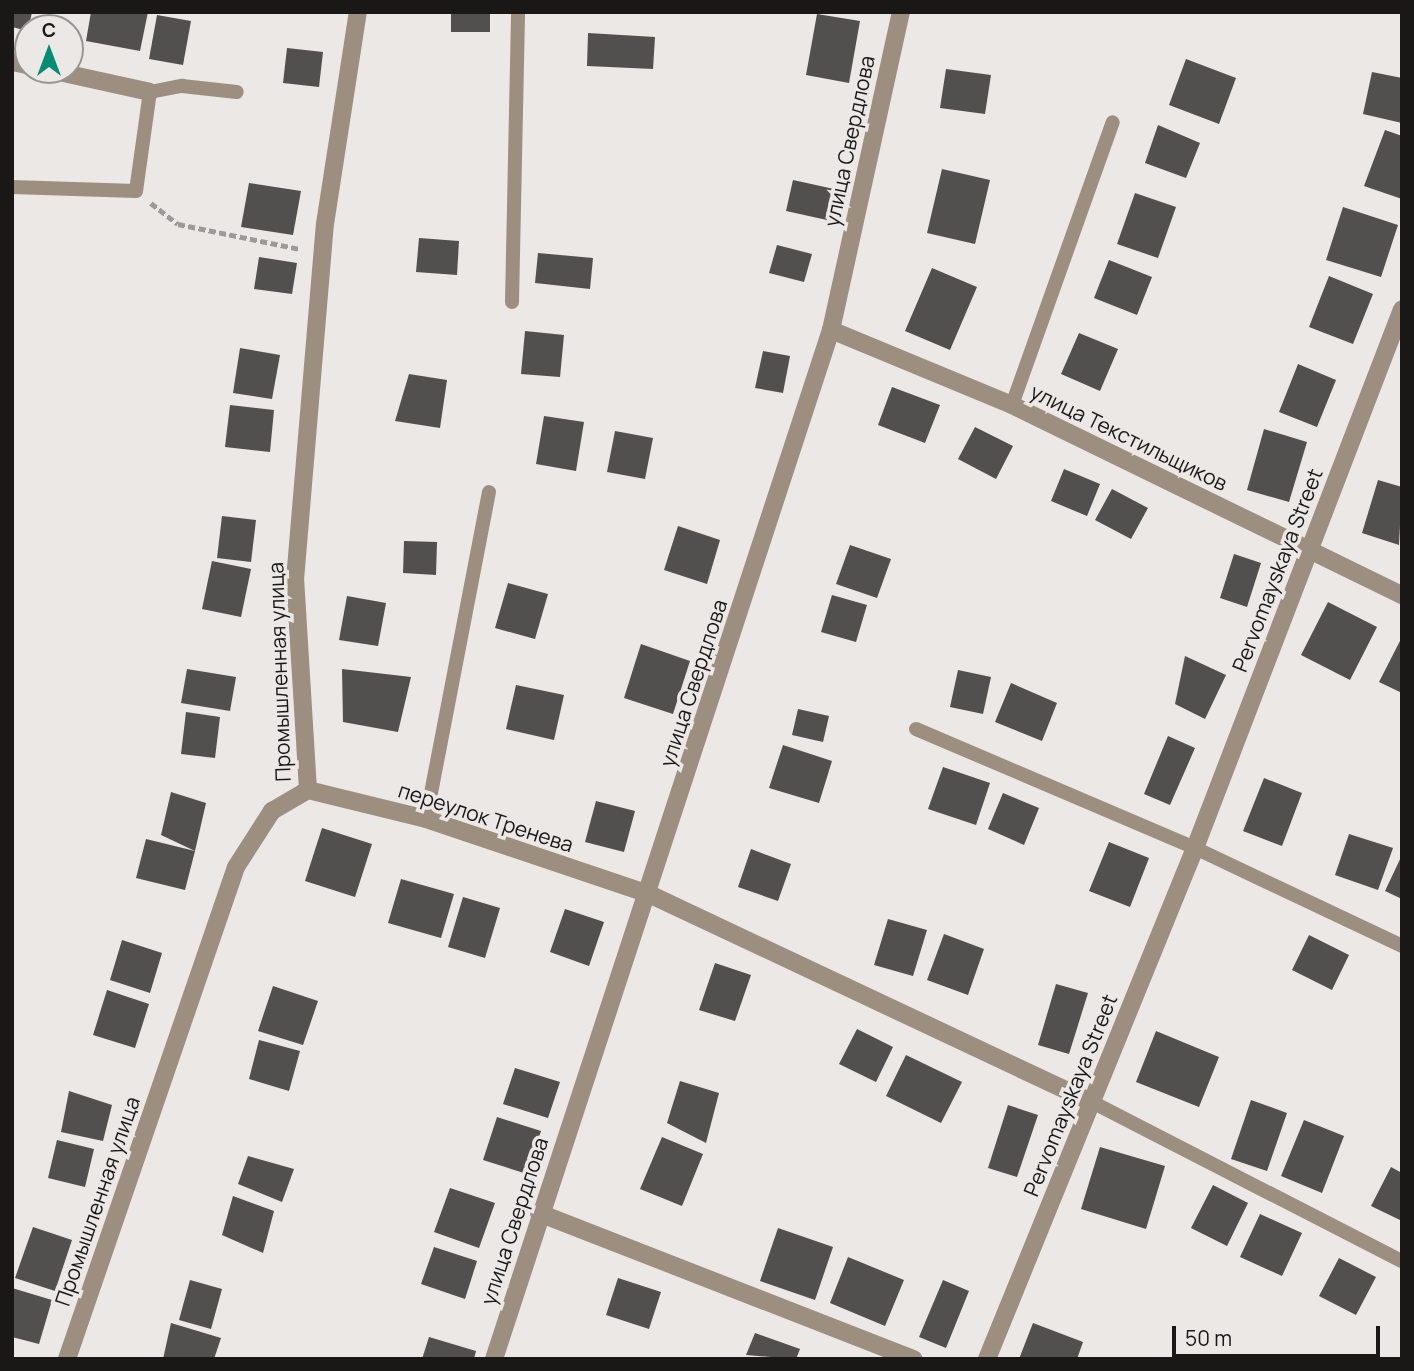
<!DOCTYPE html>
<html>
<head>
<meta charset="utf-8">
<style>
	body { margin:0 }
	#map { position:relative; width:1414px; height:1371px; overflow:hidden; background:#ebe8e6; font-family:Manrope,sans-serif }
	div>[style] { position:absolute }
	.building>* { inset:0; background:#524f4f }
	.path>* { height:4.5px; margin-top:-2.25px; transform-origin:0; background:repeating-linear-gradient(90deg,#9c9a98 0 7px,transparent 0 10.5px) }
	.service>* { height:14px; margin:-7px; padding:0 7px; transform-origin:7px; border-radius:7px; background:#9c8f80 }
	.minor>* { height:18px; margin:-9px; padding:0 9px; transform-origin:9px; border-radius:9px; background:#9c8f80 }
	span { translate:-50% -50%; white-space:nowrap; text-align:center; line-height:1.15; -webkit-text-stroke:7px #ebe8e6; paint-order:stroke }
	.street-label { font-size:21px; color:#191817 }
	.frame { position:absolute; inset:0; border:14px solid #191817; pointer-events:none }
	.north { position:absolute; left:14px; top:14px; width:70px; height:70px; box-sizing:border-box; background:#ebe8e6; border:2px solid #979593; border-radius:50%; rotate:0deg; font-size:19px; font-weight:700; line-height:28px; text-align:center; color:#191817 }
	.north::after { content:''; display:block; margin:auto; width:24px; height:32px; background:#028d74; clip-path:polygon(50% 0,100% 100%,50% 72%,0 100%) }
	.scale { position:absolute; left:1172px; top:1326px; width:208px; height:32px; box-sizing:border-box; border:4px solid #191817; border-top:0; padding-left:9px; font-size:21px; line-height:24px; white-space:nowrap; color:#191817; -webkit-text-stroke:5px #ebe8e6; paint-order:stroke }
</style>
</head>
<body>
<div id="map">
	<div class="building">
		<i style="clip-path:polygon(12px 12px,32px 12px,28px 31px,12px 27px)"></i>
		<i style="clip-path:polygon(91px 12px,148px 12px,140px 51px,86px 41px)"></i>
		<i style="clip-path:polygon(451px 12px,490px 12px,490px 32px,451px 32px)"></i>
		<i style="clip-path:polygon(817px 14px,860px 21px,849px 83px,806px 75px)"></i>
		<i style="clip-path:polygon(157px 15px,191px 21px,183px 65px,149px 59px)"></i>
		<i style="clip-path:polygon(588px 33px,655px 37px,653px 69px,587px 66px)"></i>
		<i style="clip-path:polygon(287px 48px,323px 52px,319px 87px,283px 83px)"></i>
		<i style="clip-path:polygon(1186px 59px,1236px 78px,1219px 124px,1169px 105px)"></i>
		<i style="clip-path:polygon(946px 69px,991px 75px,985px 114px,940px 108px)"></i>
		<i style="clip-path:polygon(1372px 72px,1402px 78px,1402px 123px,1363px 114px)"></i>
		<i style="clip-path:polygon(1158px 125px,1200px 143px,1186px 178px,1145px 163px)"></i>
		<i style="clip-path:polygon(1385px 130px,1402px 136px,1402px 199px,1364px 186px)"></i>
		<i style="clip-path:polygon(942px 169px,990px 180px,975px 244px,927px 233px)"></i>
		<i style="clip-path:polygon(793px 180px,834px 189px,827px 220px,786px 211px)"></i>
		<i style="clip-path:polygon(249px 183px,301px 191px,293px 235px,241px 227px)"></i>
		<i style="clip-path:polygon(1135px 193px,1176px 207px,1158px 258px,1117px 244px)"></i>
		<i style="clip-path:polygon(1343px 207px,1398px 225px,1381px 277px,1326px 260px)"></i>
		<i style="clip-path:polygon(419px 238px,459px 241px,457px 275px,416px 272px)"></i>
		<i style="clip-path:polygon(777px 245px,812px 254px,804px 282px,769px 273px)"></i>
		<i style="clip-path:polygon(538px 253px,593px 258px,590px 289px,535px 283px)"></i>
		<i style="clip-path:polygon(259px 257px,297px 263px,292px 294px,254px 289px)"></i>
		<i style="clip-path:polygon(1109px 260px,1152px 277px,1137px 315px,1094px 298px)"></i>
		<i style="clip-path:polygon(932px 268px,977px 287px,950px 350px,905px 331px)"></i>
		<i style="clip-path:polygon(1329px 276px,1373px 294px,1353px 344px,1309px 327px)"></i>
		<i style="clip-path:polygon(525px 331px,564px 335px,560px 377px,521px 374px)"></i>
		<i style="clip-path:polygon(1079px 333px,1118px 349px,1100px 391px,1061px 374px)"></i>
		<i style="clip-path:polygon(240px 348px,280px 355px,272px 399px,233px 393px)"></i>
		<i style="clip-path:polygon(763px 351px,790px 356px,783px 393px,755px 388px)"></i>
		<i style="clip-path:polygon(1298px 364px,1336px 380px,1317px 427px,1279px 412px)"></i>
		<i style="clip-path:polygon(409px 374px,447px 380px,440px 428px,395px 421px)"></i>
		<i style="clip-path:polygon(892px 387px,940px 405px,925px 443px,878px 425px)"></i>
		<i style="clip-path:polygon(230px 405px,274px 410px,270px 452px,225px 447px)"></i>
		<i style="clip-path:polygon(544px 416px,584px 422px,576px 471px,536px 464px)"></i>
		<i style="clip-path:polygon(975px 427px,1013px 446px,996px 479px,958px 459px)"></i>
		<i style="clip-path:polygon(1264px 429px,1307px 442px,1289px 502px,1247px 490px)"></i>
		<i style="clip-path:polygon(615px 431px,653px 438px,645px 479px,607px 472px)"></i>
		<i style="clip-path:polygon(1064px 469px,1100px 484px,1087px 516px,1051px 501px)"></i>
		<i style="clip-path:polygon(1378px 480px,1402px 487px,1399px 545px,1362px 533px)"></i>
		<i style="clip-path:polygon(1112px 489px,1148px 508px,1131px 539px,1095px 520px)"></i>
		<i style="clip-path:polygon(222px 516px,256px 520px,251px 562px,217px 558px)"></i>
		<i style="clip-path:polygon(678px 526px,720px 540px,707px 584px,664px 570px)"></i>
		<i style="clip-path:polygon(404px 541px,437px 542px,436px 575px,403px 573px)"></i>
		<i style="clip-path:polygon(850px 545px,891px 559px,877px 598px,836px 584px)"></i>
		<i style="clip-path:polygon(1234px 554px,1261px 563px,1247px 607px,1220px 598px)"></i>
		<i style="clip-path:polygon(212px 561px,251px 569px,241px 617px,202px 609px)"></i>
		<i style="clip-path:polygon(508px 583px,548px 594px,535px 639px,495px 628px)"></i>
		<i style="clip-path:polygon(832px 595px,867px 605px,856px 642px,821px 632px)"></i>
		<i style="clip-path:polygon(347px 596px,386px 603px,378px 646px,339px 640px)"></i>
		<i style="clip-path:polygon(1328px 602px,1377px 627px,1350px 680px,1301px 655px)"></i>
		<i style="clip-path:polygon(1402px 637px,1402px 693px,1379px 682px)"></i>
		<i style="clip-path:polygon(641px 644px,690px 661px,673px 714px,624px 698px)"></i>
		<i style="clip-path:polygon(1185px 656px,1226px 675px,1205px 719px,1175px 704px)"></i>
		<i style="clip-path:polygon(187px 669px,236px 677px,230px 711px,181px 703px)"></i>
		<i style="clip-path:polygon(342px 669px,411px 677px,398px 732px,343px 722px)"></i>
		<i style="clip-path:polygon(958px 670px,991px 677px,983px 714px,950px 707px)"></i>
		<i style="clip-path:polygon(1011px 683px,1057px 703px,1042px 741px,995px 722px)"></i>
		<i style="clip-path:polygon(516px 685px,564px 695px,554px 740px,506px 729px)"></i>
		<i style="clip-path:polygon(798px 709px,829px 716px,823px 742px,792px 735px)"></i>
		<i style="clip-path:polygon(186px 712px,220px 717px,215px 758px,181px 754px)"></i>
		<i style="clip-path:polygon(1168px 736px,1195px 748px,1170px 805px,1144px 794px)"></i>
		<i style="clip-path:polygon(783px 745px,832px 761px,819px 803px,769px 788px)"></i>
		<i style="clip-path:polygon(943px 767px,990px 783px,976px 825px,928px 809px)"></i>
		<i style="clip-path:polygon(1264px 778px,1302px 793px,1282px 846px,1243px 831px)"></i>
		<i style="clip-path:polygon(171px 792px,206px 803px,195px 851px,161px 835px)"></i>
		<i style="clip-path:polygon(1003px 793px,1039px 808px,1024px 845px,988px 829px)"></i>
		<i style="clip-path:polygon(596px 801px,635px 811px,624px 852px,585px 842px)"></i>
		<i style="clip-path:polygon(322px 828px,372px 844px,355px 897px,305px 881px)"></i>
		<i style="clip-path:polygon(1349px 834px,1393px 848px,1378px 890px,1335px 875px)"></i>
		<i style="clip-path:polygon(146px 839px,195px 851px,185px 890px,136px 878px)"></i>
		<i style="clip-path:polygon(1109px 842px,1149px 858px,1130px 907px,1089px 891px)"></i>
		<i style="clip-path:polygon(751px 849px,791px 864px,778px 901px,738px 887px)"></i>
		<i style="clip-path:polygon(1402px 855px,1402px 899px,1385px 891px)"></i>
		<i style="clip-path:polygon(401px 879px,454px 894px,441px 938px,388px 923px)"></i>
		<i style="clip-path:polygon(463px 897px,500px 908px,485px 958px,448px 947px)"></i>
		<i style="clip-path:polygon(565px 909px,604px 922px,589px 966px,550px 952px)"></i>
		<i style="clip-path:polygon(888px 919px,927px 930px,913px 976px,874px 965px)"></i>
		<i style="clip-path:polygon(944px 934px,984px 949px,968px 995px,927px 980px)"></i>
		<i style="clip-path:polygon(1309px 935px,1349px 955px,1332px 990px,1292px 970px)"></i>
		<i style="clip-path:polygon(122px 940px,162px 953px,150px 993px,110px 980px)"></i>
		<i style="clip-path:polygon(715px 963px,751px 975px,735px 1021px,699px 1010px)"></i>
		<i style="clip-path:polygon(1056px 984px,1088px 993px,1069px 1054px,1038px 1045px)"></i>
		<i style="clip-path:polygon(273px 986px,318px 1001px,303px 1045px,258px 1031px)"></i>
		<i style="clip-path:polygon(107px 990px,149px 1004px,135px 1048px,93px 1035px)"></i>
		<i style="clip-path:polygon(857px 1029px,893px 1047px,876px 1082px,839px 1064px)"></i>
		<i style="clip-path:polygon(1156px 1031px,1219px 1057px,1199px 1107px,1136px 1082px)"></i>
		<i style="clip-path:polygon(259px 1040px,300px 1051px,289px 1091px,249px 1079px)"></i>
		<i style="clip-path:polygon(906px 1055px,962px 1082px,941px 1123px,886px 1096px)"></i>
		<i style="clip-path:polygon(515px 1068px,560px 1082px,548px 1118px,503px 1104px)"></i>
		<i style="clip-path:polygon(680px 1081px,719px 1093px,706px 1143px,667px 1123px)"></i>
		<i style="clip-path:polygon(69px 1091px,112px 1105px,103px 1141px,61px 1132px)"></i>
		<i style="clip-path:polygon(1251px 1100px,1287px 1113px,1267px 1171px,1231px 1159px)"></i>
		<i style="clip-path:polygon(1008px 1105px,1038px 1115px,1017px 1177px,988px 1168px)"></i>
		<i style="clip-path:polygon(497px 1117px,541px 1131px,527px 1174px,483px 1160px)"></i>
		<i style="clip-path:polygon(1304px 1120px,1344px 1136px,1322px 1193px,1281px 1176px)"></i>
		<i style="clip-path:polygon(662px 1137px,703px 1154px,682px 1206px,640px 1189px)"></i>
		<i style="clip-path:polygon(57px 1140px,94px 1149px,85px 1187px,48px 1178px)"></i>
		<i style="clip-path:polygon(1100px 1147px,1165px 1166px,1146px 1229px,1081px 1209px)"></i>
		<i style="clip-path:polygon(248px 1156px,294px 1169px,282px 1202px,238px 1184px)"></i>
		<i style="clip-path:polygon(1391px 1167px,1402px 1173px,1402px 1221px,1371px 1206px)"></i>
		<i style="clip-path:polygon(1213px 1185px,1248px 1203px,1227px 1246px,1191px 1228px)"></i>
		<i style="clip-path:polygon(450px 1188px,495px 1203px,479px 1248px,434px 1232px)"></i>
		<i style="clip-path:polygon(233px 1196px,274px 1211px,263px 1253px,222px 1235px)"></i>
		<i style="clip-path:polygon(1260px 1214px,1302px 1233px,1282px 1276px,1240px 1257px)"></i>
		<i style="clip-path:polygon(33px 1227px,72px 1240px,55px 1291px,15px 1278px)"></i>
		<i style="clip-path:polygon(778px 1228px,833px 1247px,815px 1300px,760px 1281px)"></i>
		<i style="clip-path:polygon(434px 1247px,477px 1261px,465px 1299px,421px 1284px)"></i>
		<i style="clip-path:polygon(848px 1257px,904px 1280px,885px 1326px,830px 1303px)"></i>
		<i style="clip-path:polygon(1339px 1258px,1376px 1277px,1356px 1315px,1319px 1296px)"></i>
		<i style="clip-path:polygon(618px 1278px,661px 1292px,649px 1329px,606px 1315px)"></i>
		<i style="clip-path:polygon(190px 1280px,222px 1289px,211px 1329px,179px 1320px)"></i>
		<i style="clip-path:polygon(943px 1280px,969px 1291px,946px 1348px,919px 1337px)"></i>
		<i style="clip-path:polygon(12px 1288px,52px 1300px,39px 1344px,12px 1337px)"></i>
		<i style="clip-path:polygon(171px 1323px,221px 1338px,214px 1359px,163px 1359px)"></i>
		<i style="clip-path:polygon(1033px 1323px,1083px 1342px,1077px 1359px,1019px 1359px)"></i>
		<i style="clip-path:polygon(755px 1333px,800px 1349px,796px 1359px,746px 1355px)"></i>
		<i style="clip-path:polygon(429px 1337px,476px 1351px,474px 1359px,422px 1359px)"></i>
	</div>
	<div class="path">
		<i style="left:151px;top:203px;width:34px;rotate:38deg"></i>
		<i style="left:178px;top:224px;width:125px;rotate:11.6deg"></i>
	</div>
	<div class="service">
		<i style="left:12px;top:187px;width:124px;rotate:1.8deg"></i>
		<i style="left:136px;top:191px;width:100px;rotate:-82deg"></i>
		<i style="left:150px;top:92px;width:33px;rotate:-11deg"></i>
		<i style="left:182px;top:86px;width:55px;rotate:6.2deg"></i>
		<i style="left:512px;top:302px;width:290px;rotate:-88.8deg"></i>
		<i style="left:1012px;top:405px;width:300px;rotate:-70.4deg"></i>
		<i style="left:916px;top:729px;width:303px;rotate:23.1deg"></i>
		<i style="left:1195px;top:848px;width:229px;rotate:25.3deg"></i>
		<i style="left:426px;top:819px;width:333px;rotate:-79.1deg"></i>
		<i style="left:1092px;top:1102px;width:348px;rotate:27.2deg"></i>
	</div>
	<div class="minor">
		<i style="left:12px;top:62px;width:16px;rotate:11deg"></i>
		<i style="left:50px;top:70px;width:102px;rotate:12.4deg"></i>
		<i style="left:831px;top:330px;width:196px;rotate:22.5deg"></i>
		<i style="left:1012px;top:405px;width:434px;rotate:26deg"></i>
		<i style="left:308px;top:790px;width:122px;rotate:13.8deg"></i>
		<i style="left:426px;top:819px;width:235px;rotate:18.6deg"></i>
		<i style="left:649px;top:894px;width:489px;rotate:25.2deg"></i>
		<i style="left:539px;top:1213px;width:402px;rotate:21.3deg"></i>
		<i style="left:67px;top:1359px;width:520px;rotate:-71.04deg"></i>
		<i style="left:236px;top:867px;width:67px;rotate:-57.3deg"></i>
		<i style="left:272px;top:811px;width:42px;rotate:-30.3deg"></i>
		<i style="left:308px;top:790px;width:210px;rotate:-93.5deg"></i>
		<i style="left:295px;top:580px;width:357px;rotate:-85.2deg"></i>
		<i style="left:325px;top:224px;width:215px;rotate:-81.2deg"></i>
		<i style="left:494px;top:1359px;width:1083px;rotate:-71.87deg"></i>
		<i style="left:831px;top:330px;width:326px;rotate:-77.6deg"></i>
		<i style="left:987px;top:1359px;width:552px;rotate:-67.85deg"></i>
		<i style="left:1195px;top:848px;width:577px;rotate:-68.99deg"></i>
	</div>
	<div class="street-label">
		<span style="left:849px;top:141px;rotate:-78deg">улица Свердлова</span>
		<span style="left:1129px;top:437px;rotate:26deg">улица Текстильщиков</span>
		<span style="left:1277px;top:570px;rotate:-69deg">Pervomayskaya Street</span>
		<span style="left:279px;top:672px;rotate:-92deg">Промышленная улица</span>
		<span style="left:693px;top:683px;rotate:-72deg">улица Свердлова</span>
		<span style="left:486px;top:817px;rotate:18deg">переулок Тренева</span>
		<span style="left:1070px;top:1095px;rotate:-68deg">Pervomayskaya Street</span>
		<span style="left:97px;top:1201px;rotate:-71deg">Промышленная улица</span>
		<span style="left:514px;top:1221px;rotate:-72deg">улица Свердлова</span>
	</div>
	<div class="frame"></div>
	<div class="north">С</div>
	<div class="scale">50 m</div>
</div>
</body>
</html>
